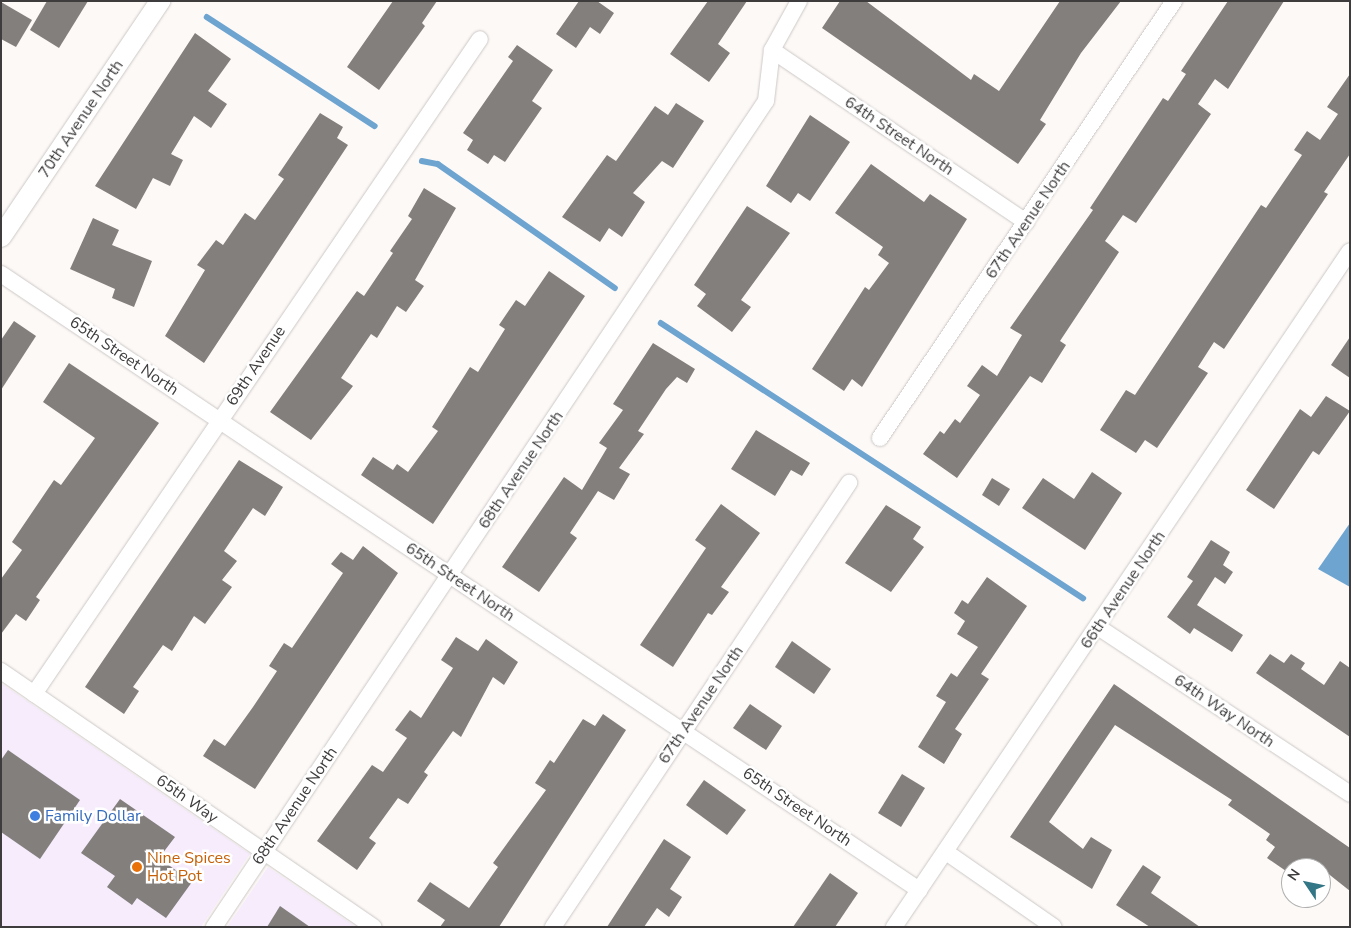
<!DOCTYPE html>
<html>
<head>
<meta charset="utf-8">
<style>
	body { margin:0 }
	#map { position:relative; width:1351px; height:928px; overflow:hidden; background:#fdf9f7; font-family:"Nunito Sans",sans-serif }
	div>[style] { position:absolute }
	.commercial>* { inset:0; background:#f6ecfc }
	.water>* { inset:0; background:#6da4d0 }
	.stream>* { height:5.5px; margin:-2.75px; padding:0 2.75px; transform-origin:2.75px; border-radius:2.75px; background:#6da4d0 }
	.building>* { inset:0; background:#837f7d }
	.roads { filter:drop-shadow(0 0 1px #ccc8c6) drop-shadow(0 0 1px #ccc8c6) }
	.minor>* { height:16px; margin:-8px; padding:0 8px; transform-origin:8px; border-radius:8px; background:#fff }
	.tertiary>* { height:20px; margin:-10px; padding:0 10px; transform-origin:10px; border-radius:10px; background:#fff }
	.dots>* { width:14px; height:14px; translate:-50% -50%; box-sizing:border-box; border:2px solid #fff; border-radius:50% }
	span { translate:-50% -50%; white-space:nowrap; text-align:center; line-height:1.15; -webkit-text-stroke:5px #fff; paint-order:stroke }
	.street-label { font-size:16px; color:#3e3c3c }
	.shop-label { font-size:16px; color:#366cbe }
	.left { translate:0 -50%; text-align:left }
	.food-label { font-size:16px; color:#c56008 }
	.frame { position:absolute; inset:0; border:2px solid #3e3c3c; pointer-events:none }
	.north { position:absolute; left:1281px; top:858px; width:50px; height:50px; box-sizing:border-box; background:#fff; border:1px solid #b2b1b1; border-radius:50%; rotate:304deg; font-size:14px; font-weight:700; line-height:20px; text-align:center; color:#3e3c3c }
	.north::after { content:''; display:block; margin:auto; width:18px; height:22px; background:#337786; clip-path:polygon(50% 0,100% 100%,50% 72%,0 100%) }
</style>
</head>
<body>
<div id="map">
	<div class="commercial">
		<i style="clip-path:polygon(1px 683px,250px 854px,201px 927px,1px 927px)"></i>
		<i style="clip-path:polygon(268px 867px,356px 927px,227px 927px)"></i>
	</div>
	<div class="water">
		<i style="clip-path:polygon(1350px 523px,1350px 587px,1318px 569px)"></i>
	</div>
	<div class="stream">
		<i style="left:207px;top:17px;width:200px;rotate:33deg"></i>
		<i style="left:422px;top:161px;width:16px;rotate:11deg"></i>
		<i style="left:438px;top:164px;width:216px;rotate:35deg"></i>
		<i style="left:661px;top:323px;width:504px;rotate:33.09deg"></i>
	</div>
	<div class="building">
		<i style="clip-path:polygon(47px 1px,88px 1px,59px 48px,30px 30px)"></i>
		<i style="clip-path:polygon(393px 1px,437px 1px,422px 23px,425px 26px,379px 90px,347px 67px)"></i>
		<i style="clip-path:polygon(579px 1px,597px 1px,614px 13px,600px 34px,590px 27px,576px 48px,556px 34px)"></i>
		<i style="clip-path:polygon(708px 1px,747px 1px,718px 44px,730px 53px,709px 82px,670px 54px)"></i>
		<i style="clip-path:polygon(840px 1px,866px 1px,971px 80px,974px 74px,999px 91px,1060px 1px,1121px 1px,1081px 53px,1040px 120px,1046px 124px,1018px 164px,822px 28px)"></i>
		<i style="clip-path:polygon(1228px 1px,1284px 1px,1228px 89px,1215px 79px,1198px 104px,1211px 114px,1136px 223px,1123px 215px,1105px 241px,1119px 252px,1060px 341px,1066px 345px,1042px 383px,1030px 376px,957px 478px,923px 454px,940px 431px,944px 434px,955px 419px,960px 423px,980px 395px,967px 386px,982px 365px,997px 376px,1022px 335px,1010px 328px,1093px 210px,1090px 208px,1163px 98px,1168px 101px,1186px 74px,1181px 71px)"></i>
		<i style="clip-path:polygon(1px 2px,32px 20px,16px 47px,1px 39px)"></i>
		<i style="clip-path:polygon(195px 33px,231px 59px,208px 91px,227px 104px,211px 128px,194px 116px,171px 154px,183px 160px,170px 186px,153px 178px,136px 209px,95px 186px)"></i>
		<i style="clip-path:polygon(517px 45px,553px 70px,532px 101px,542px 108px,505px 162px,494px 155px,488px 164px,467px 150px,473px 140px,463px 133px,513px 61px,508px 57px)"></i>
		<i style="clip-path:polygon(1350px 74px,1350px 154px,1324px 192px,1328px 194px,1224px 349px,1214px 342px,1198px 367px,1208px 373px,1157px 448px,1145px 440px,1136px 453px,1100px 430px,1126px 390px,1135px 395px,1261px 205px,1266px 208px,1302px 155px,1294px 150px,1307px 131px,1320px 140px,1338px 114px,1327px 107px)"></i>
		<i style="clip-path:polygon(676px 103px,704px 121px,673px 168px,662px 161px,633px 193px,645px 202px,622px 237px,609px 228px,600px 242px,562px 217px,607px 155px,616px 161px,655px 106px,668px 115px)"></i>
		<i style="clip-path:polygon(320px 113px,343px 127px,337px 138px,348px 145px,204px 363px,165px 336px,205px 270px,197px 265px,216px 240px,223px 245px,245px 213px,255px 220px,284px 179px,278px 175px)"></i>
		<i style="clip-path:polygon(810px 115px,850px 142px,810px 201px,798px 193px,791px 203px,766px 186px)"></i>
		<i style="clip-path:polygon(871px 164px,924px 202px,930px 194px,967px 219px,862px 387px,852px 379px,844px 391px,812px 369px,865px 287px,869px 290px,889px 263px,878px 255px,883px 247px,835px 213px)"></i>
		<i style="clip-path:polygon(424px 188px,456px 208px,415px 280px,424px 286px,406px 312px,397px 306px,377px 338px,371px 334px,341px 378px,353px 386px,311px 440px,270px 412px,357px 291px,364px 296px,393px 253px,390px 251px,412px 219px,408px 216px)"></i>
		<i style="clip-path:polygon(747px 206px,790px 233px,741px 300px,751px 307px,732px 332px,697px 306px,706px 294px,694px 285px)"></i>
		<i style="clip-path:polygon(93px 218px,119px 230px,112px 245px,152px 261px,134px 307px,112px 298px,115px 289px,70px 269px)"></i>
		<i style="clip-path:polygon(549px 271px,585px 296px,433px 524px,361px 475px,373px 457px,393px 470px,397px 464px,408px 472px,438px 431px,432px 427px,470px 367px,478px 372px,505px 329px,499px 325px,516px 300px,525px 306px)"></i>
		<i style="clip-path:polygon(14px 321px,36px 336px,1px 390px,1px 340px)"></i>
		<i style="clip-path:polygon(1350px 337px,1350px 378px,1331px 365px)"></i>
		<i style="clip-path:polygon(653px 343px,695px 369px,687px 383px,677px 377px,666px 389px,638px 431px,644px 434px,619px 468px,630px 474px,614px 500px,598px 491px,570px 533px,577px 538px,539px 592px,502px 567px,564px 477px,582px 490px,607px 448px,599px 443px,623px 410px,613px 404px)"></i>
		<i style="clip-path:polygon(69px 363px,159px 423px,36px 597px,40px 600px,26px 621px,16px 614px,1px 634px,1px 579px,22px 550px,12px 542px,54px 480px,61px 485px,95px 438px,43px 402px)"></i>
		<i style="clip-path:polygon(1326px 396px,1350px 411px,1319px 455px,1313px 451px,1274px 509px,1246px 490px,1300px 409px,1311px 417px)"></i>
		<i style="clip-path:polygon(756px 430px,810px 463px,802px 476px,791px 470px,775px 496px,731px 469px)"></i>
		<i style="clip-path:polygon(239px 460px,283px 487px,265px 516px,253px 508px,224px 551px,237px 561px,222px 580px,232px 587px,205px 624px,194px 616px,172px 651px,163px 645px,133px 687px,139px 691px,124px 714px,85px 687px)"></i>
		<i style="clip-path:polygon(1092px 472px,1122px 493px,1085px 550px,1022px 508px,1043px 478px,1074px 499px)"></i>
		<i style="clip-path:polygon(992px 478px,1010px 489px,999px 506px,982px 495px)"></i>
		<i style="clip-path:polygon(721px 504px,760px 533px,721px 587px,729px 592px,712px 615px,708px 613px,673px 667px,640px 645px,706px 548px,695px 540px)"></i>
		<i style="clip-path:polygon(886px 505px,921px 527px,913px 539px,924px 547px,891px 592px,845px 563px)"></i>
		<i style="clip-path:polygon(1211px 540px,1230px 552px,1223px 565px,1233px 572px,1225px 584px,1215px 577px,1197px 605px,1243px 635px,1232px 652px,1194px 628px,1190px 634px,1167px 617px,1193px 581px,1187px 577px)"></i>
		<i style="clip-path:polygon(363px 546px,398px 573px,255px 789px,203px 756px,214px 739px,225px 746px,253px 707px,277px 671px,269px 666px,284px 643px,292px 648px,343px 573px,331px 564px,341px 552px,353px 560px)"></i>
		<i style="clip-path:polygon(987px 577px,1027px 606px,981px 674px,989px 679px,955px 729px,962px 734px,944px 764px,918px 747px,946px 702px,936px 696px,951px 673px,957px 677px,978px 647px,957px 634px,965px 621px,954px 613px,962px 600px,968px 604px)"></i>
		<i style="clip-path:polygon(456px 637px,478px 651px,486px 639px,518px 662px,504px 685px,493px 677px,461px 737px,453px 731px,424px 772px,428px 775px,408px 804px,398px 798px,369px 838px,376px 843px,357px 870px,317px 841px,372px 765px,383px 772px,407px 738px,395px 730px,410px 710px,421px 718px,453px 668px,441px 660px)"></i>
		<i style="clip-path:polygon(792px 641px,831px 669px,814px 694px,775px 667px)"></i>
		<i style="clip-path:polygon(1270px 654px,1284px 663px,1291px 654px,1305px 663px,1301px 669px,1324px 685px,1340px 661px,1350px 668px,1350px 737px,1256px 673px)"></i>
		<i style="clip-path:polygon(1114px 684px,1350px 848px,1350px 891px,1321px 868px,1286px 871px,1267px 858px,1275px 847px,1266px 840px,1270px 834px,1228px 805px,1232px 800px,1115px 725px,1049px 822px,1083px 849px,1091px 837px,1112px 850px,1092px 889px,1010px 837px)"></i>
		<i style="clip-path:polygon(750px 704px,782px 726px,766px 750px,733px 728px)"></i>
		<i style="clip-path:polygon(603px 714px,626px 730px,499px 927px,440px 927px,445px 920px,417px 901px,430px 882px,469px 908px,498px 867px,493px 863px,546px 790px,535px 783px,550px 760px,554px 763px,583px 719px,595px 726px)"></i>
		<i style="clip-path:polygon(8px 750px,80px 800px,40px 859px,1px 832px,1px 760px)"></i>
		<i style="clip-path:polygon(902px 774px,925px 788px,901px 827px,878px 813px)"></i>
		<i style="clip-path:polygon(704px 780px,746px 810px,727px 835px,686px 805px)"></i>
		<i style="clip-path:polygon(120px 799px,175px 837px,159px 858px,192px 882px,166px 918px,137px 898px,132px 905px,107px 887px,115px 876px,81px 853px)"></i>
		<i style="clip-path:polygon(664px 839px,691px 857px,670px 889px,682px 897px,669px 917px,657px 908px,644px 927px,607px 927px)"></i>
		<i style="clip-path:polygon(1143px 865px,1161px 877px,1151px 893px,1200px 927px,1150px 927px,1116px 905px)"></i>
		<i style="clip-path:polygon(830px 873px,858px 893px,835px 927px,793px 927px)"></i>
		<i style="clip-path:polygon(280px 906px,310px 927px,267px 927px)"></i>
	</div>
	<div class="roads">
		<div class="minor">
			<i style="left:772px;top:50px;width:307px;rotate:34.1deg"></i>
			<i style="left:1px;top:274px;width:1106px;rotate:33.86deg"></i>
			<i style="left:880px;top:438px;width:527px;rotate:-56.07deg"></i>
			<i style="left:1098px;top:627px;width:302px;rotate:33.5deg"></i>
			<i style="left:1px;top:671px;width:452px;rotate:34.5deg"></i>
			<i style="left:34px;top:694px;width:792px;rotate:-55.75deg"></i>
			<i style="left:946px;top:852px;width:131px;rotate:34.8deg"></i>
			<i style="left:214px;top:927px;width:993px;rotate:-56.25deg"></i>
			<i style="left:766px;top:101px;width:51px;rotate:-83.3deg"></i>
			<i style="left:772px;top:50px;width:56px;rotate:-61.1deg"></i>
			<i style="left:553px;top:927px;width:534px;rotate:-56.31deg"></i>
			<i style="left:894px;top:927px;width:815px;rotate:-56deg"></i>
		</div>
		<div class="tertiary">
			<i style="left:1px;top:237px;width:285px;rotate:-56deg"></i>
		</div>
	</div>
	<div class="dots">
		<i style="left:35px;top:816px;background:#3f7fe0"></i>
		<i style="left:137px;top:867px;background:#e8710a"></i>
	</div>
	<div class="street-label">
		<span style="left:81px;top:119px;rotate:-56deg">70th Avenue North</span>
		<span style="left:899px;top:136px;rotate:34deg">64th Street North</span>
		<span style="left:1028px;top:220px;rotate:-56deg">67th Avenue North</span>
		<span style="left:124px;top:356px;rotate:34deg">65th Street North</span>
		<span style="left:256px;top:366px;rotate:-56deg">69th Avenue</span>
		<span style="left:521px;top:470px;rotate:-56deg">68th Avenue North</span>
		<span style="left:460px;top:582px;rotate:34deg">65th Street North</span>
		<span style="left:1123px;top:590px;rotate:-56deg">66th Avenue North</span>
		<span style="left:701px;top:705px;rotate:-56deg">67th Avenue North</span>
		<span style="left:1224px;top:711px;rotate:34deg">64th Way North</span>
		<span style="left:187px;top:799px;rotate:35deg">65th Way</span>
		<span style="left:295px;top:806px;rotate:-56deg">68th Avenue North</span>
		<span style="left:797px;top:807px;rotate:34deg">65th Street North</span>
	</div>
	<div class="shop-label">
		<span class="left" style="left:45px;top:816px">Family Dollar</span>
	</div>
	<div class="food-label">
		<span class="left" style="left:147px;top:867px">Nine Spices<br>Hot Pot</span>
	</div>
	<div class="frame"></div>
	<div class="north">N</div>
</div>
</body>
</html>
